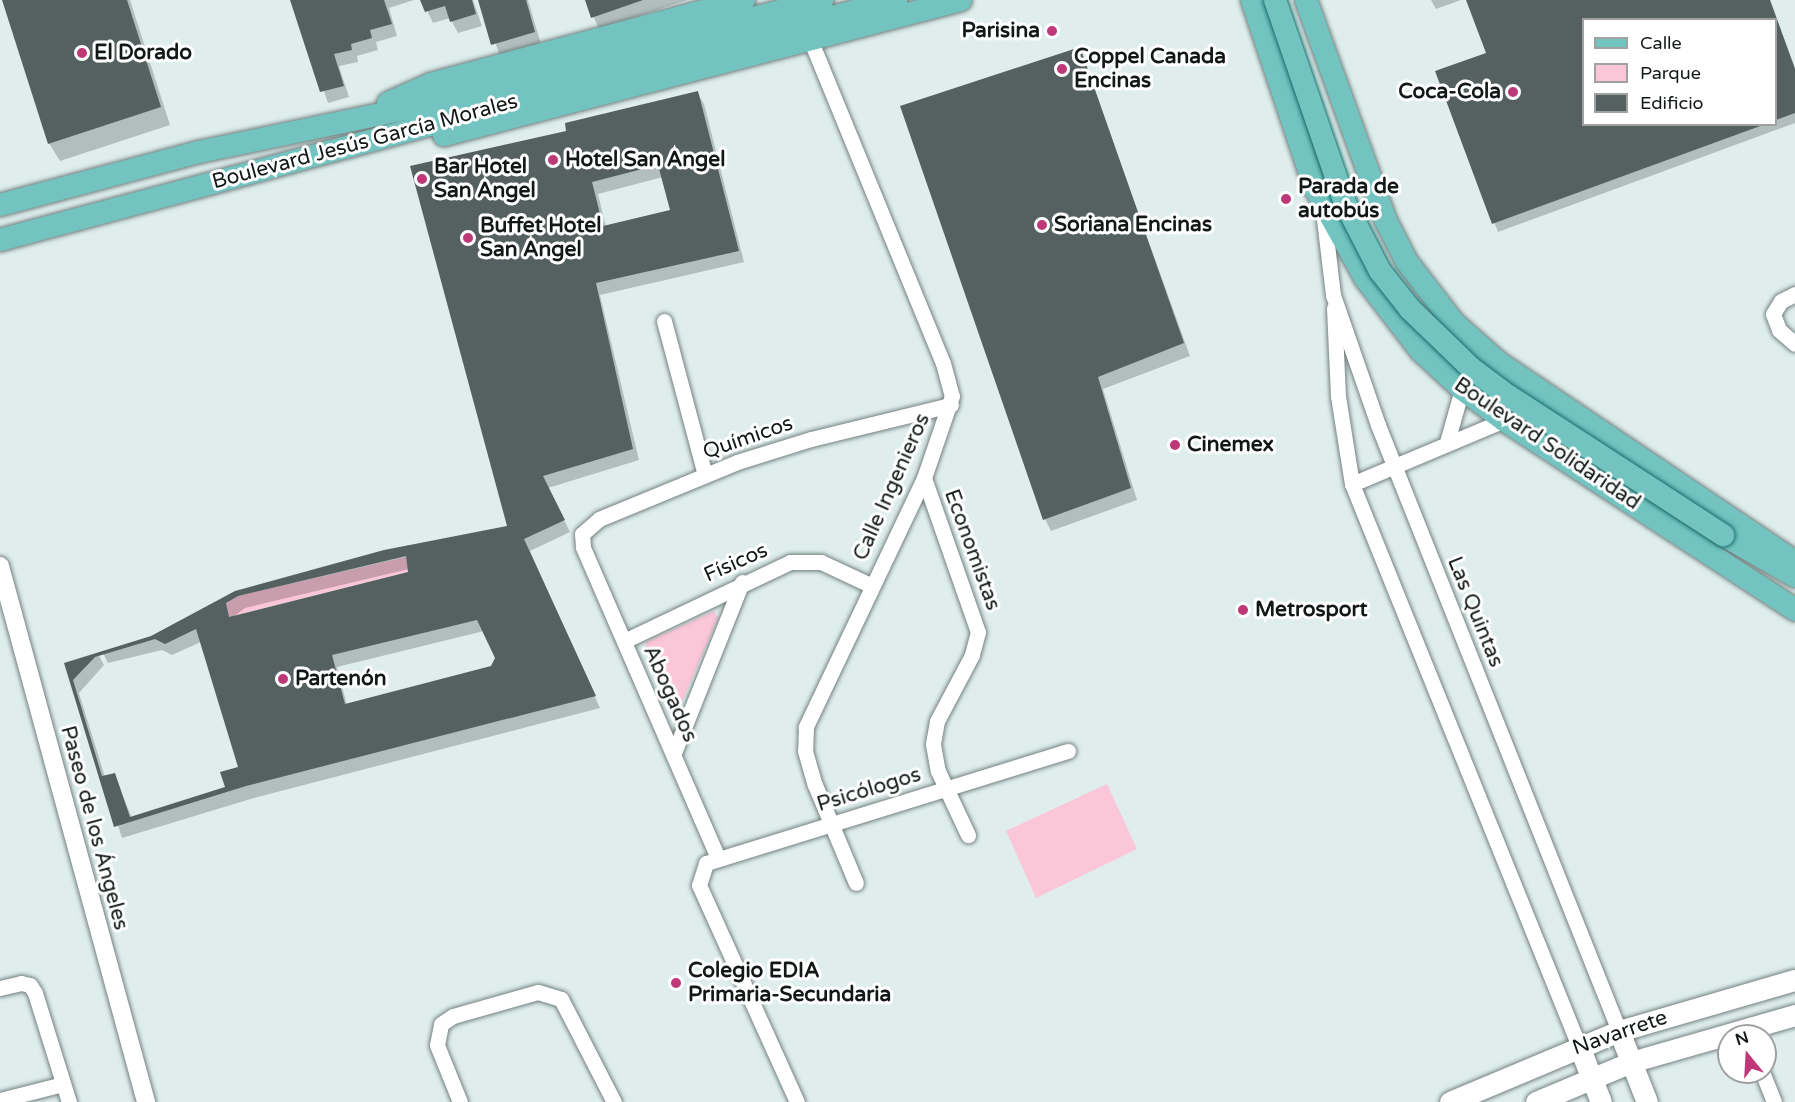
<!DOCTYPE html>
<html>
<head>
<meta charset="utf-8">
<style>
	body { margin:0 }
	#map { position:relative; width:1795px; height:1102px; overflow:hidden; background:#dfeeed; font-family:"Varela Round",sans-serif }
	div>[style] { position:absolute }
	.green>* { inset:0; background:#fbc6d8 }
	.shadow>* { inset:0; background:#0003 }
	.building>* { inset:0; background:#556160 }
	.roads { filter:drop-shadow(0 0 2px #748180) drop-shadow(0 0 2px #748180) }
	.minor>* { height:15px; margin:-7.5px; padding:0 7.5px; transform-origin:7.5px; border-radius:7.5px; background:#fff }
	.tertiary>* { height:18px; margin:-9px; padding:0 9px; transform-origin:9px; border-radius:9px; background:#fff }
	.secondary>* { height:21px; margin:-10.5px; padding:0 10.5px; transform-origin:10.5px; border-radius:10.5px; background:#fff }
	.primary>* { height:22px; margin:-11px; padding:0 11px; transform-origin:11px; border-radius:11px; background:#73c4c1 }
	.bridges { filter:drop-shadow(0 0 2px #156e6b) drop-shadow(0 0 2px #156e6b) }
	.primary-bridge>* { height:22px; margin:-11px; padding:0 11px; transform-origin:11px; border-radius:11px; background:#73c4c1 }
	.dots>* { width:16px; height:16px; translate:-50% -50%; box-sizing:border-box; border:3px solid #fff; border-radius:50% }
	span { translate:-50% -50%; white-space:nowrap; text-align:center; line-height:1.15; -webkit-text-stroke:6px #fff; paint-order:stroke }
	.poi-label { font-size:21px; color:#121717; font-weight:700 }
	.right { translate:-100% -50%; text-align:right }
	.left { translate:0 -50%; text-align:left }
	.street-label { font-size:21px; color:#121717 }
	.legend { position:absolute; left:1582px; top:18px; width:195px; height:108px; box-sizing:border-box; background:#fff; border:2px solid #a0a2a2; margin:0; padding:8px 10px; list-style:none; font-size:18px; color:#121717 }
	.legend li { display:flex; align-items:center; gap:12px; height:30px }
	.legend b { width:30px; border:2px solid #a0a2a2 }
	.north { position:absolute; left:1717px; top:1024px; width:60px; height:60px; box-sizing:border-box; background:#fff; border:2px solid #a0a2a2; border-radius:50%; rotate:342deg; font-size:16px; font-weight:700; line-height:24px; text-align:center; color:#121717 }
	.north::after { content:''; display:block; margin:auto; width:21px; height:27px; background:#be3777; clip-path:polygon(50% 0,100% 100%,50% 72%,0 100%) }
</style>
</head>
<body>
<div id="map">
	<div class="green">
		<i style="clip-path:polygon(406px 557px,408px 572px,229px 617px,226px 603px,238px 596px)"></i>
		<i style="clip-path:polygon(714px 611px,718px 618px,682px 702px,671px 704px,645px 648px,646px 642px)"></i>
		<i style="clip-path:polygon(1107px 784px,1137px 849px,1036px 898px,1006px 831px)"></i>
	</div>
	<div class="shadow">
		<i style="clip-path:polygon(4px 0,130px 0,170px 125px,60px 161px,49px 143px)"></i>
		<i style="clip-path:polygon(292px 0,414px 0,389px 8px,397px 36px,376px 42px,378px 50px,357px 56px,358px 62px,339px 66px,349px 97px,328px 103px)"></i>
		<i style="clip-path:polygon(422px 0,473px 0,482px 26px,458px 33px,450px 18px,433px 23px)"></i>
		<i style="clip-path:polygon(480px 0,528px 0,541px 44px,500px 56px)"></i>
		<i style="clip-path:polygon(586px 0,687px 0,599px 29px)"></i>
		<i style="clip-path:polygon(1431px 0,1461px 0,1436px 9px)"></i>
		<i style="clip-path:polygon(evenodd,1468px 0,1770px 0,1795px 68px,1795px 123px,1498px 232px,1437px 72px,1487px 53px,1468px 0,1584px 20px,1776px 20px,1776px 124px,1584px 124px,1584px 20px)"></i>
		<i style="clip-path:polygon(1079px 49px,1190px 356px,1103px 389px,1137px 500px,1051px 531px,1045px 519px)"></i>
		<i style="clip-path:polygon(evenodd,697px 92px,704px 104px,744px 262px,600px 295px,639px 460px,548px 488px,570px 532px,530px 551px,600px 708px,254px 798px,122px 838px,66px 664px,98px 654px,104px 665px,79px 693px,105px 777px,114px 775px,132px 818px,227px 788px,240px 768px,201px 642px,172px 655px,162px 650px,108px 663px,103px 653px,152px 638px,236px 593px,509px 527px,568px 132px,697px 92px,663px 177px,672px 211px,606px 227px,598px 194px,663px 177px,697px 92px,409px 569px,410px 573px,232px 618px,245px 608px,409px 569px,697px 92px,484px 631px,497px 658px,492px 667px,347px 705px,337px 667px,484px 631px)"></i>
	</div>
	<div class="building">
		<i style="clip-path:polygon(2px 0,127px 0,161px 107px,48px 144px)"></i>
		<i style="clip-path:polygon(290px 0,384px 0,392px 24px,370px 30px,372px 38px,351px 44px,352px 50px,334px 54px,344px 86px,320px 92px)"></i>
		<i style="clip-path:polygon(420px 0,472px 0,476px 14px,450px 22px,445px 6px,425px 12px)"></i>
		<i style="clip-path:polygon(478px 0,526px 0,535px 32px,491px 45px)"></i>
		<i style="clip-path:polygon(585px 0,643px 0,591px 18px)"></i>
		<i style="clip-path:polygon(1466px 0,1770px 0,1795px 69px,1795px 113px,1776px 120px,1776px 20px,1584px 20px,1584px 124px,1763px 125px,1492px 224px,1435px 71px,1486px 53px)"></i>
		<i style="clip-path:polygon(1080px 47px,1184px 343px,1098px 377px,1131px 488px,1043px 520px,900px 106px)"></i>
		<i style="clip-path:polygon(evenodd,698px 91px,739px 251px,596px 283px,633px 449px,543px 476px,565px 520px,524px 539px,596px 696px,246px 786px,114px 827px,64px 663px,151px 636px,235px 591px,384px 550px,507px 526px,410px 166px,566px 131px,565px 123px,698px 91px,658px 165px,670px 210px,603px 226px,592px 182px,658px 165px,698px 91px,406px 556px,408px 572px,229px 617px,226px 603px,238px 596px,406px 556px,698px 91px,477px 620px,495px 658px,491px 666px,345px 704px,332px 655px,477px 620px,698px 91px,196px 629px,238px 767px,220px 772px,225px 787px,130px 817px,115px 773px,102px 776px,73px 680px,95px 657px,155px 639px,165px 644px,196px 629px)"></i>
	</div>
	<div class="roads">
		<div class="minor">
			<i style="left:810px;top:39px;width:350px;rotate:67.7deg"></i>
			<i style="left:943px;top:363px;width:34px;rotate:75deg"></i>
			<i style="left:952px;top:396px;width:87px;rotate:108.9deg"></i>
			<i style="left:924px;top:478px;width:276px;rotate:115.4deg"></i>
			<i style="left:806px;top:727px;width:24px;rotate:92deg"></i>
			<i style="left:805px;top:751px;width:35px;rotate:74deg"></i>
			<i style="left:815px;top:785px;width:106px;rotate:67.3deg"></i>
			<i style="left:1323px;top:211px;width:85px;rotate:83.2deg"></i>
			<i style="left:1333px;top:295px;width:138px;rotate:70.9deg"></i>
			<i style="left:1378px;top:425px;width:652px;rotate:68.31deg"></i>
			<i style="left:1795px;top:294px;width:16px;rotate:153deg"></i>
			<i style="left:1781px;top:301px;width:15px;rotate:122deg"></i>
			<i style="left:1773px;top:314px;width:17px;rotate:69deg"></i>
			<i style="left:1779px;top:330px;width:21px;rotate:41deg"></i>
			<i style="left:1334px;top:308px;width:88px;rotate:87.4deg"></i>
			<i style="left:1338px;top:396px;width:89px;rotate:81deg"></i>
			<i style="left:1352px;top:484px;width:606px;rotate:68.01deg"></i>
			<i style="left:664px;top:321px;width:159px;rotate:75.1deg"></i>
			<i style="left:1447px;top:442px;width:55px;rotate:-74.2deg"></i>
			<i style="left:924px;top:478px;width:163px;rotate:70.7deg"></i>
			<i style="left:978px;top:632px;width:24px;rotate:105deg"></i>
			<i style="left:972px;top:655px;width:75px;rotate:117.9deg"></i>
			<i style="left:937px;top:721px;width:23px;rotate:100deg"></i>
			<i style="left:933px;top:744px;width:27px;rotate:80deg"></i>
			<i style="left:938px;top:771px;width:71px;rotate:64.9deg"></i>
			<i style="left:1352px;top:484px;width:165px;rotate:-22.8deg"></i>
			<i style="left:624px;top:641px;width:184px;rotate:-25.4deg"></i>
			<i style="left:790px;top:562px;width:31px"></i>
			<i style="left:821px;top:562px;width:54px;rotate:25.1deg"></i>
			<i style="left:674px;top:753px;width:184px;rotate:-68.3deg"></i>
			<i style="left:718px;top:858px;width:339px;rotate:-113.5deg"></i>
			<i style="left:583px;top:547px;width:13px;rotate:-94deg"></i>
			<i style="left:582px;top:534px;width:23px;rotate:-41deg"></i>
			<i style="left:599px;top:519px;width:149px;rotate:-22.4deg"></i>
			<i style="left:737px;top:462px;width:77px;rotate:-17.3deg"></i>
			<i style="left:811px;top:439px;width:144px;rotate:-13.7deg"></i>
			<i style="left:0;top:988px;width:22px;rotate:-13deg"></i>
			<i style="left:21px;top:983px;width:9px;rotate:13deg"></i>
			<i style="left:30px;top:985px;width:9px;rotate:58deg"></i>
			<i style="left:35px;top:993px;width:114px;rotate:72.7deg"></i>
			<i style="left:1762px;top:1072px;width:32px;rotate:68deg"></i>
			<i style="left:0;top:1100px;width:65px;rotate:-14.3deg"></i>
			<i style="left:460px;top:1102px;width:61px;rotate:-112deg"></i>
			<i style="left:437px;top:1045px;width:21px;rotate:-79deg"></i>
			<i style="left:441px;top:1024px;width:14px;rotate:-34deg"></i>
			<i style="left:453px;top:1016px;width:88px;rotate:-15.8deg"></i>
			<i style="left:538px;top:992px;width:24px;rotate:17deg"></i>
			<i style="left:561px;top:999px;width:116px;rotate:62.8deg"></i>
			<i style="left:797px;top:1102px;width:238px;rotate:-114.3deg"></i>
			<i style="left:699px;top:885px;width:23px;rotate:-72deg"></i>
			<i style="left:706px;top:863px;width:379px;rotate:-17.2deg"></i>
		</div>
		<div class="tertiary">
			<i style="left:0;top:566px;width:556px;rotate:74.76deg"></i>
		</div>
		<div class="secondary">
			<i style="left:1619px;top:1031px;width:76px;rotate:68.5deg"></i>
			<i style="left:1579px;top:1046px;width:60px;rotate:68.6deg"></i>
			<i style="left:1450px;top:1102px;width:183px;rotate:-22.8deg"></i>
			<i style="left:1619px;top:1031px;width:183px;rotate:-16.2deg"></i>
			<i style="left:1536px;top:1102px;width:103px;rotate:-22.8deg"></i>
			<i style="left:1631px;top:1062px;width:171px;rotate:-16deg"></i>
		</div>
		<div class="primary">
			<i style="left:1252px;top:0;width:198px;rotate:71.5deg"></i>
			<i style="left:1315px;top:188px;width:103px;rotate:60.9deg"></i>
			<i style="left:1365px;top:278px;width:92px;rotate:52.5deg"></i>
			<i style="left:1421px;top:351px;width:56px;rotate:42.8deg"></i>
			<i style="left:1462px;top:389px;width:52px;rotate:36.4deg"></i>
			<i style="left:1504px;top:420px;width:348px;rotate:33.1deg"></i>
			<i style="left:1306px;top:0;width:235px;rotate:70.1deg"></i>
			<i style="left:1386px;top:221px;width:46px;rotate:62.9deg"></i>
			<i style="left:1407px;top:262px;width:77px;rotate:52.4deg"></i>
			<i style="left:1454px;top:323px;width:60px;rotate:41.6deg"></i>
			<i style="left:1499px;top:363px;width:357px;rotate:33.9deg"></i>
			<i style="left:388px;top:103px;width:47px;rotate:-23.8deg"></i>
			<i style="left:431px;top:84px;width:324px;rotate:-15deg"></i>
			<i style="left:444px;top:135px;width:534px;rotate:-14.63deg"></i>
			<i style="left:0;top:205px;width:206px;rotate:-14.9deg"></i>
			<i style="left:199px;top:152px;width:234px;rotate:-11.8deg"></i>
			<i style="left:428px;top:104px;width:408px;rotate:-14.8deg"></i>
			<i style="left:0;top:240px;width:928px;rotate:-15deg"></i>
			<i style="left:1723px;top:535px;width:83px;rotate:29.7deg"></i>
		</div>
	</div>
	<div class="bridges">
		<div class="primary-bridge">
			<i style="left:1275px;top:0;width:215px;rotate:71deg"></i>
			<i style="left:1345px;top:203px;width:76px;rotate:62.8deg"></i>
			<i style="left:1380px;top:271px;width:48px;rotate:51.7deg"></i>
			<i style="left:1410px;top:309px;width:85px;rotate:44deg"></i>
			<i style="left:1471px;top:368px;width:38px;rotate:37deg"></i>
			<i style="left:1501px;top:391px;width:265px;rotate:33deg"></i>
		</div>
	</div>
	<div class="dots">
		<i style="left:1052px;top:31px;background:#be3777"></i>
		<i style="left:82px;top:53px;background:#be3777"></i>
		<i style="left:1062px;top:69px;background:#be3777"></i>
		<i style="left:1513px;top:92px;background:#be3777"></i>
		<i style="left:553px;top:160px;background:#be3777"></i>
		<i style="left:422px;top:179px;background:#be3777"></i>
		<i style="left:1286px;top:199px;background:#be3777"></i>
		<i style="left:1042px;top:225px;background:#be3777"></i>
		<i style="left:468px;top:238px;background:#be3777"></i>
		<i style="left:1175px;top:445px;background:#be3777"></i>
		<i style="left:1243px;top:610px;background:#be3777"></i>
		<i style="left:283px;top:679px;background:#be3777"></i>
		<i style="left:676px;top:983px;background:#be3777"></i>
	</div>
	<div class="poi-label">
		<span class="right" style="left:1040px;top:31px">Parisina</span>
		<span class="left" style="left:94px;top:53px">El Dorado</span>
		<span class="left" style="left:1074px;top:69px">Coppel Canada<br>Encinas</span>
		<span class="right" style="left:1501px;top:92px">Coca-Cola</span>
		<span class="left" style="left:565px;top:160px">Hotel San Angel</span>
		<span class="left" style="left:434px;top:179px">Bar Hotel<br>San Angel</span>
		<span class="left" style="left:1298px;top:199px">Parada de<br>autobús</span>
		<span class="left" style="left:1054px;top:225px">Soriana Encinas</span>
		<span class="left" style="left:480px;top:238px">Buffet Hotel<br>San Angel</span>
		<span class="left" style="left:1187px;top:445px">Cinemex</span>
		<span class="left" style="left:1255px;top:610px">Metrosport</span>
		<span class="left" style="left:295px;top:679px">Partenón</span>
		<span class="left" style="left:688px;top:983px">Colegio EDIA<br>Primaria-Secundaria</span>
	</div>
	<div class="street-label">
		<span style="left:365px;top:142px;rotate:-15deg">Boulevard Jesús García Morales</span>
		<span style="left:748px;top:438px;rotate:-19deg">Químicos</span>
		<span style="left:1547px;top:444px;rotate:34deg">Boulevard Solidaridad</span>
		<span style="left:892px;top:487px;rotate:-66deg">Calle Ingenieros</span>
		<span style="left:972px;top:550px;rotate:70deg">Economistas</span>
		<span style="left:736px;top:563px;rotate:-24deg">Físicos</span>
		<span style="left:1475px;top:612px;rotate:68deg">Las Quintas</span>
		<span style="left:670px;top:694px;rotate:66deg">Abogados</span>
		<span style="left:869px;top:790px;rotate:-17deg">Psicólogos</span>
		<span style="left:94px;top:828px;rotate:75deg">Paseo de los Ángeles</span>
		<span style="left:1620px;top:1033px;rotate:-19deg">Navarrete</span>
	</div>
	<ul class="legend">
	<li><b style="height:8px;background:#73c4c1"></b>Calle</li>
	<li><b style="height:16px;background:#fbc6d8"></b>Parque</li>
	<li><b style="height:16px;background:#556160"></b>Edificio</li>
	</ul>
	<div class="north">N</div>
</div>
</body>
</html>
